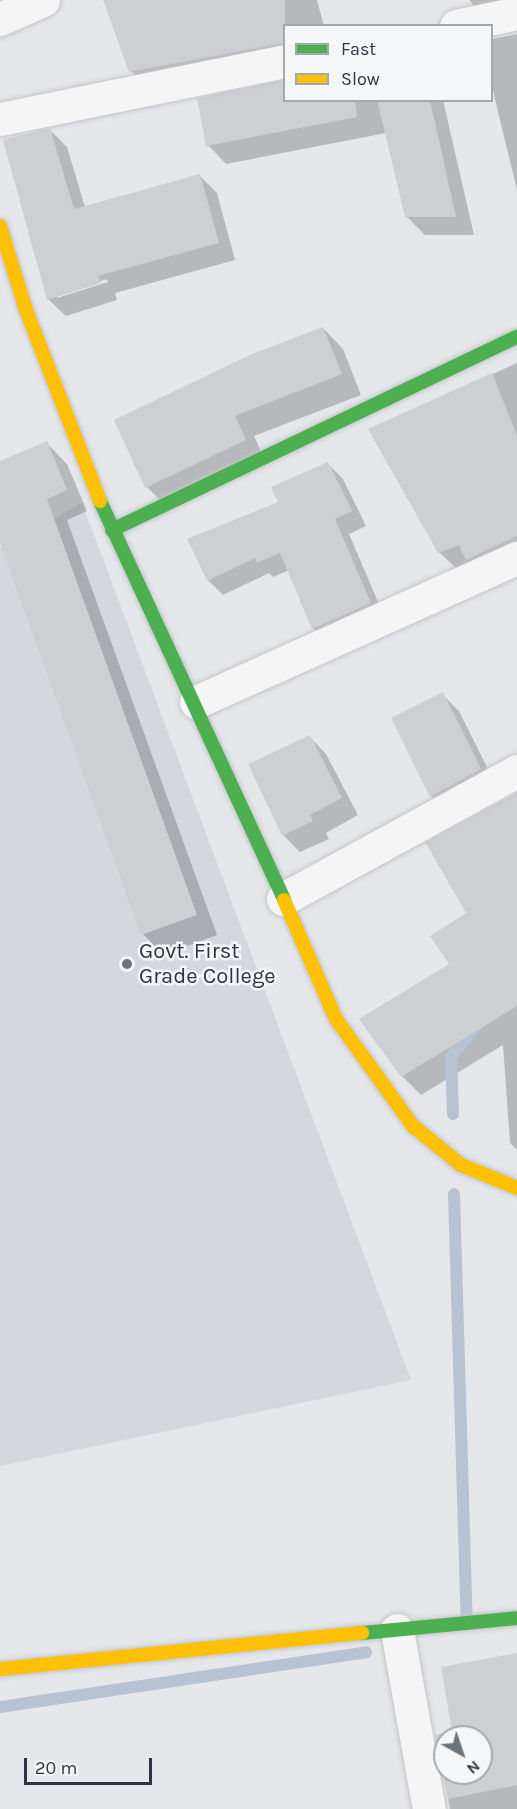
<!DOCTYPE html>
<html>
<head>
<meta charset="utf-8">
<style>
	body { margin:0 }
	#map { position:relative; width:517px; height:1809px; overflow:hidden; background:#e5e7ea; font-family:Karla,sans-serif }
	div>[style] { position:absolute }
	.built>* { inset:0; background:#d4d7dc }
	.shadow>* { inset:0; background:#0003 }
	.stream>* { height:12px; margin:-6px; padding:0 6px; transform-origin:6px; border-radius:6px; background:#b7c3d2 }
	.building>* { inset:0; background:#cecfd2 }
	.roads { filter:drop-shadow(0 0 2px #c3c5c8) drop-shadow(0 0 2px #c3c5c8) }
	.street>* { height:33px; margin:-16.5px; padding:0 16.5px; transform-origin:16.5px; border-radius:16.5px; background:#f5f5f6 }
	.fast>* { height:14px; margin:-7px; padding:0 7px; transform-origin:7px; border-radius:7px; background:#4caf50 }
	.slow>* { height:14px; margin:-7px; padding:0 7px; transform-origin:7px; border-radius:7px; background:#ffc107 }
	.dots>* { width:16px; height:16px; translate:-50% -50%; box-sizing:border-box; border:3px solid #f4f6f8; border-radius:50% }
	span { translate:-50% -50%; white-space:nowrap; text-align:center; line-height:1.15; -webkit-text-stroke:5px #f4f6f8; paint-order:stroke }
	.poi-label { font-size:22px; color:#2d3442 }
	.left { translate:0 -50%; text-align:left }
	.legend { position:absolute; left:283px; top:24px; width:210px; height:78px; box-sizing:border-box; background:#f4f6f8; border:2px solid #a4a8af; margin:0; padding:8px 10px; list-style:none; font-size:18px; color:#2d3442 }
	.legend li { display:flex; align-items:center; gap:12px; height:30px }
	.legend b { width:30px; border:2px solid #a4a8af }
	.north { position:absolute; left:433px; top:1725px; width:60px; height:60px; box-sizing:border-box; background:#f4f6f8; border:2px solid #a4a8af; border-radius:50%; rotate:140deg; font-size:16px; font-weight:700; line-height:24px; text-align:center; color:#2d3442 }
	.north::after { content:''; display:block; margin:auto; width:21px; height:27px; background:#6d737d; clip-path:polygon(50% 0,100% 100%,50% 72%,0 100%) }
	.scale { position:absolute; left:24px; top:1758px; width:128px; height:27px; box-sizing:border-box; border:3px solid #2d3442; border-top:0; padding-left:8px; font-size:18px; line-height:21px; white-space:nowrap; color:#2d3442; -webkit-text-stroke:4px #f4f6f8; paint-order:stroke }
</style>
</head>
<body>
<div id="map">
	<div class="built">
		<i style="clip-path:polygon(82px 503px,411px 1380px,0 1466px,0 548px)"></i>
	</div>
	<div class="shadow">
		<i style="clip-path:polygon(105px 0,317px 0,324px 26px,284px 26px,284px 66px,149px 89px,131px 71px)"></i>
		<i style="clip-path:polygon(469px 0,517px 0,489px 22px)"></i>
		<i style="clip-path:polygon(517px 34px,517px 190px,492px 87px,492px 39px)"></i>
		<i style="clip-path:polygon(284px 80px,284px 100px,443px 100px,474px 235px,425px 235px,406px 216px,386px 133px,226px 164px,208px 145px,199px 99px)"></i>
		<i style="clip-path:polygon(evenodd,50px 130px,67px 147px,85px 207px,199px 175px,217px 193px,235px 260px,115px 293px,117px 300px,66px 316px,48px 299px,50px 130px,107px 279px,108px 282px,57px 298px,57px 295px,107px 279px)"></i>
		<i style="clip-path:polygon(323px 328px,343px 349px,361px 395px,254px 436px,265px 460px,167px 507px,147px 487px)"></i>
		<i style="clip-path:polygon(517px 363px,517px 562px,458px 570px,439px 552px,370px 429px)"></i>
		<i style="clip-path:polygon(47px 443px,67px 464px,87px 511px,67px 520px,217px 935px,163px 955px,143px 934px,0 517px,0 462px)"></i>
		<i style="clip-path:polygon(328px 464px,343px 479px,366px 526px,349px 534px,385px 618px,328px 643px,313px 628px,289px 570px,273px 577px,269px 573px,223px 595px,208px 580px,280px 503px)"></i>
		<i style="clip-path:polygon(442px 694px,459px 711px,497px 787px,448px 814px,431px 796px,393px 719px)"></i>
		<i style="clip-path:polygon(309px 736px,326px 754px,358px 815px,326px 833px,329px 839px,300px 852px,283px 835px)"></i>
		<i style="clip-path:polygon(517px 795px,517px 1150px,510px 1143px,503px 1045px,421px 1095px,402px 1076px,449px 986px,468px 913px)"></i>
		<i style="clip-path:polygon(evenodd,517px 1653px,517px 1809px,450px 1809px,437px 1736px,454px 1733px,517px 1653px,445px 1737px,481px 1737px,481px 1773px,445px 1773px,445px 1737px)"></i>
	</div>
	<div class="stream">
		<i style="left:453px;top:1114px;width:57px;rotate:-92deg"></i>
		<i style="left:451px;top:1057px;width:41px;rotate:-50.9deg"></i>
		<i style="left:454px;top:1194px;width:426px;rotate:88.3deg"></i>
		<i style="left:0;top:1707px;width:370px;rotate:-8.5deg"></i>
	</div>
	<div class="building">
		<i style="clip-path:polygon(103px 0,285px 0,285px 43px,129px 72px)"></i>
		<i style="clip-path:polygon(285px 80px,285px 100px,355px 100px,357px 117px,206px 146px,197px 98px)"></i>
		<i style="clip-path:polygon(377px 100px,430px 100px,456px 217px,405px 217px)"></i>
		<i style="clip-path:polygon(50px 128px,74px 209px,200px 174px,219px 243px,98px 276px,101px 283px,47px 300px,3px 140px)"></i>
		<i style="clip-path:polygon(323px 327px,342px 374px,235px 416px,246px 440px,145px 488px,114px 420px,252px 354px)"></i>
		<i style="clip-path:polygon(492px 373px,517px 436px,517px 536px,466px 560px,459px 545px,438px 553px,368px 429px)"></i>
		<i style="clip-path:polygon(47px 441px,67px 490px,47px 499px,197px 915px,141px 935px,0 543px,0 461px)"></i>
		<i style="clip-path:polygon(328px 462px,352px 511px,335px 519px,371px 603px,312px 629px,280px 553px,257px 563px,255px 558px,207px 581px,187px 539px,278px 502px,271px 487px)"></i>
		<i style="clip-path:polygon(443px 692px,481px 769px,430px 797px,391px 718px)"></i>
		<i style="clip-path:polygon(310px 735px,342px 798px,310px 815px,313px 821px,282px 836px,248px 764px)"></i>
		<i style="clip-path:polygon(517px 793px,517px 1006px,401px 1077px,359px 1019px,449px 964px,430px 936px,466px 913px,425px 842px)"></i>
		<i style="clip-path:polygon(evenodd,517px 1653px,517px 1785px,448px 1799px,435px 1735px,452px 1731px,441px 1667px,517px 1653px,445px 1737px,481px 1737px,481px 1773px,445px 1773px,445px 1737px)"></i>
	</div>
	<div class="roads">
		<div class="street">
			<i style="left:0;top:19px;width:47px;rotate:-23.8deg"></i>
			<i style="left:456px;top:26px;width:62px;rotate:-12deg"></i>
			<i style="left:0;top:119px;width:290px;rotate:-11.5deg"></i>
			<i style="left:196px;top:702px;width:352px;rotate:-24.2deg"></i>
			<i style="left:283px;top:899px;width:267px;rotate:-28.7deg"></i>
			<i style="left:397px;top:1630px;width:182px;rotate:79.9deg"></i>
		</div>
		<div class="fast">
			<i style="left:100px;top:501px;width:439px;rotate:65.2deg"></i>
			<i style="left:112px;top:530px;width:449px;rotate:-25.5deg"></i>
			<i style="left:362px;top:1633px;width:156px;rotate:-5.5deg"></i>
		</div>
		<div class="slow">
			<i style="left:0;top:226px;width:88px;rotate:72.8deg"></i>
			<i style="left:26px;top:310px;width:205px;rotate:68.8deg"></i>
			<i style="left:284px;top:900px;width:130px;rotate:66.4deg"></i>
			<i style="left:336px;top:1019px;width:132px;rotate:54.3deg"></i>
			<i style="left:413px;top:1126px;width:62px;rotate:39.1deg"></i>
			<i style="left:461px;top:1165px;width:61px;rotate:22.3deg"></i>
			<i style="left:0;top:1669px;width:364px;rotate:-5.7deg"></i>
		</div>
	</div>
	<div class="dots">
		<i style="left:127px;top:964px;background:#6d737d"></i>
	</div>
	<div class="poi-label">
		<span class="left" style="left:139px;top:964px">Govt. First<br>Grade College</span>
	</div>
	<ul class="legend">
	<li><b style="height:8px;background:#4caf50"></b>Fast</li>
	<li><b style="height:8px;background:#ffc107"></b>Slow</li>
	</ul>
	<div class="north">N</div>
	<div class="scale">20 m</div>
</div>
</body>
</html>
